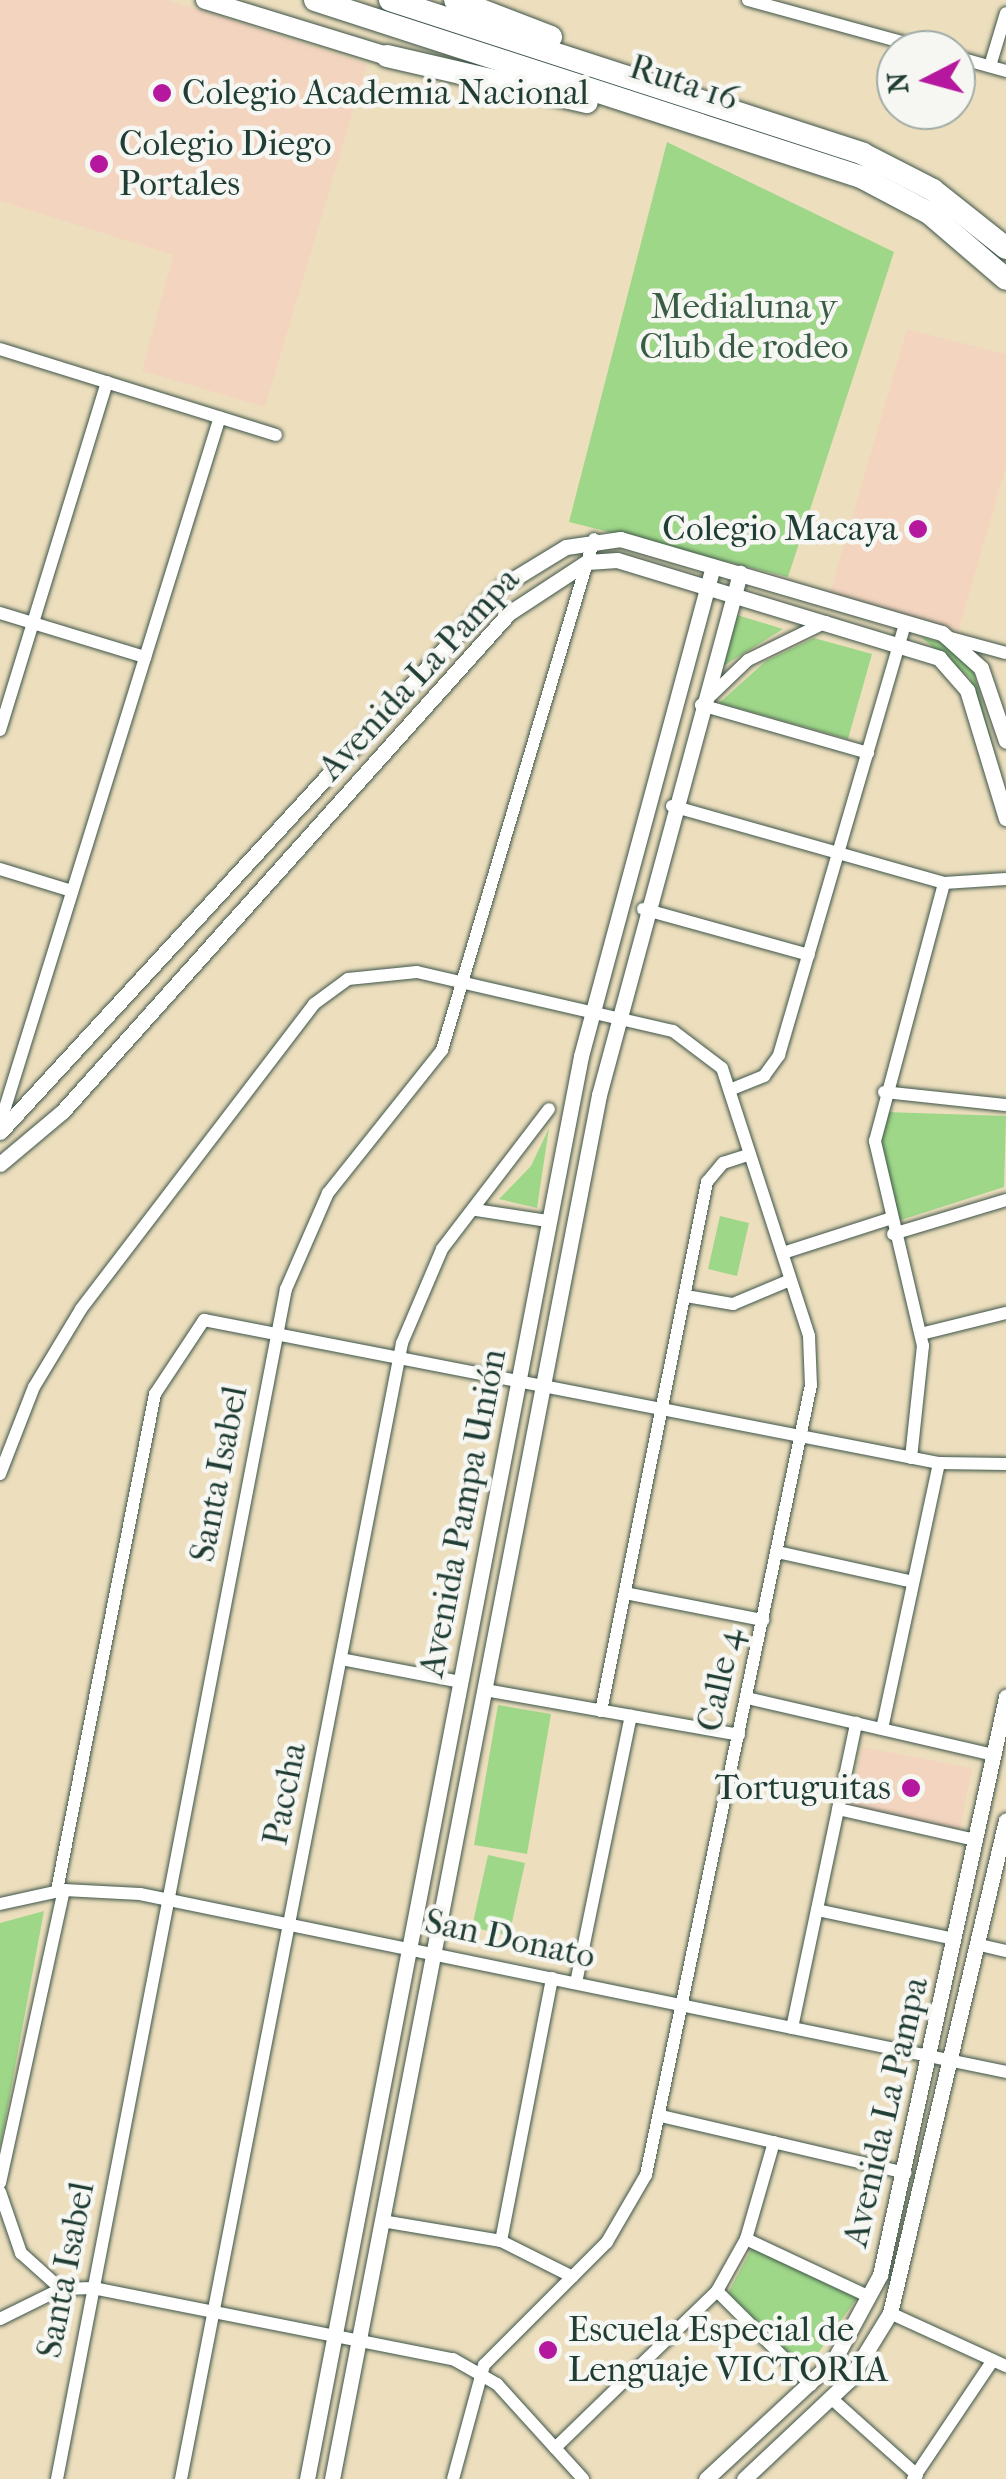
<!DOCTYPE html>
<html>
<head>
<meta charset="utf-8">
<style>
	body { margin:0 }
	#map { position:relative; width:1006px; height:2479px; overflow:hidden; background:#eddfbe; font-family:"IM FELL French Canon",serif }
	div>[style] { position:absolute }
	.built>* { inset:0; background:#f3d4bf }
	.green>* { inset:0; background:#9fd789 }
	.roads { filter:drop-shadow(0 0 2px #3e5549) drop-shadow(0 0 2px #3e5549) }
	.minor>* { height:12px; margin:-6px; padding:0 6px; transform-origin:6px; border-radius:6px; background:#fff }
	.tertiary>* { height:15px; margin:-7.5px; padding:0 7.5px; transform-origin:7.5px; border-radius:7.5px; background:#fff }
	.secondary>* { height:18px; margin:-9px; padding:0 9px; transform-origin:9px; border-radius:9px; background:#fff }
	.motorway>* { height:22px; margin:-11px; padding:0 11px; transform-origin:11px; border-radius:11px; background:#fff }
	.dots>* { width:28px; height:28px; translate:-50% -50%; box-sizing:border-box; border:5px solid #f6f6f2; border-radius:50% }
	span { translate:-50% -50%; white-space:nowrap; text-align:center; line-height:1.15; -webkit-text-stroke:9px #f6f6f2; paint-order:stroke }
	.street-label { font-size:35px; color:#1f3d34 }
	.poi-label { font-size:35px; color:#1f3d34 }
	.left { translate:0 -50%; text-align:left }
	.right { translate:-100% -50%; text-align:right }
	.park-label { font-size:35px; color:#395c45 }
	.north { position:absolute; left:876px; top:30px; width:100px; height:100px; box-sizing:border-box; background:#f6f6f2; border:2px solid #a0aca6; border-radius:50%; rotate:264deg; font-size:28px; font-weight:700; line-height:40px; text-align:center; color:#1f3d34 }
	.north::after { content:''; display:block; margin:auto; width:35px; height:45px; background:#b5179e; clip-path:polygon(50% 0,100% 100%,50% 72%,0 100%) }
</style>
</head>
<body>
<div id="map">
	<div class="built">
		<i style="clip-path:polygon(0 0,168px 0,367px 64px,265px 407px,142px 371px,173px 255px,0 201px)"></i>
		<i style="clip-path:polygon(907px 329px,1006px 354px,1006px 466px,958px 632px,830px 593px)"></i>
		<i style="clip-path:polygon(862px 1747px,972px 1768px,960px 1829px,850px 1807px)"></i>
	</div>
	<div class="green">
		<i style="clip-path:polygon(667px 142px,894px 252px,788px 577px,569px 522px)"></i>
		<i style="clip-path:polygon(737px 615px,783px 629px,720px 668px)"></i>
		<i style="clip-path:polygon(921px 637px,947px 644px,973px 669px,1006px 797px,970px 678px)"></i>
		<i style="clip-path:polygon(814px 638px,872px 654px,848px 739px,719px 703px,766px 661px)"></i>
		<i style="clip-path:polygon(886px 1112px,1006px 1116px,1004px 1187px,898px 1221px,878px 1136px)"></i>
		<i style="clip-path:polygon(549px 1128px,537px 1208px,499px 1199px,531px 1166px)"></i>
		<i style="clip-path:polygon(720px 1216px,749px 1223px,737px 1276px,708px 1269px)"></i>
		<i style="clip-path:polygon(498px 1705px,551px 1714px,527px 1854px,474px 1845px)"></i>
		<i style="clip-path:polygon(488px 1855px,525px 1863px,509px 1936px,472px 1927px)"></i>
		<i style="clip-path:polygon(44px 1911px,0 2148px,0 1923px)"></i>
		<i style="clip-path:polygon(752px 2248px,857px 2298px,806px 2370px,728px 2293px)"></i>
	</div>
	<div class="roads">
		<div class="minor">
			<i style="left:748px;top:0;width:190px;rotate:15.3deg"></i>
			<i style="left:956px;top:57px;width:52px;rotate:15.6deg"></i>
			<i style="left:990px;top:66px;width:55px;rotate:-73.2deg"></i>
			<i style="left:0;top:349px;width:289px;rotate:17.3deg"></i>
			<i style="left:0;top:613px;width:152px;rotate:16.9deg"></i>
			<i style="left:826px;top:622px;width:87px;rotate:154deg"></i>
			<i style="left:748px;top:660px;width:65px;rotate:136.2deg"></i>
			<i style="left:701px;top:705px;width:174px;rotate:16deg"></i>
			<i style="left:951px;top:638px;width:57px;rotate:15.3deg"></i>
			<i style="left:0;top:730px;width:364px;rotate:-72.9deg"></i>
			<i style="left:672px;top:806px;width:283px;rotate:15.8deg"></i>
			<i style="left:944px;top:883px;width:62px;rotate:-3.7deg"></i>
			<i style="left:0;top:869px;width:75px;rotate:17deg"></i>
			<i style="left:643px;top:909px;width:172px;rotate:15.5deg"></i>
			<i style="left:732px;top:1089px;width:35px;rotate:-22deg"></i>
			<i style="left:764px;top:1076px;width:26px;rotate:-54deg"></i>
			<i style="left:779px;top:1055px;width:451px;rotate:-73.7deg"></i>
			<i style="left:884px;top:1092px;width:123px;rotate:6.1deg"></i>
			<i style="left:0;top:1124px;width:740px;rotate:-72.72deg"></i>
			<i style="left:476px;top:1210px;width:73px;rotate:8.7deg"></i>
			<i style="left:893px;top:1234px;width:118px;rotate:-16.7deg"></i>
			<i style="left:783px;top:1253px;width:111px;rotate:-17.8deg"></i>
			<i style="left:686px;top:1296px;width:48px;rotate:9.7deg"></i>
			<i style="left:733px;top:1304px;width:62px;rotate:-22.8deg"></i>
			<i style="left:921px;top:1334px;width:88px;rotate:-13.9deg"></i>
			<i style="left:911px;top:1458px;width:113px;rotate:-83.9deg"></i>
			<i style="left:923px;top:1346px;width:211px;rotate:-103.2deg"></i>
			<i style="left:875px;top:1141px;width:267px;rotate:-75deg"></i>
			<i style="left:0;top:1474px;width:93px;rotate:-68.7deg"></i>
			<i style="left:34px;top:1387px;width:91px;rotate:-58.9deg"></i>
			<i style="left:81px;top:1309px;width:384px;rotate:-52.6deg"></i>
			<i style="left:314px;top:1004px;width:42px;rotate:-36.3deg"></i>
			<i style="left:348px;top:979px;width:69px;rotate:-5.8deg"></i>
			<i style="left:417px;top:972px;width:263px;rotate:13deg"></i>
			<i style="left:673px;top:1031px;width:61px;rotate:37.1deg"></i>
			<i style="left:722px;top:1068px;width:282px;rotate:72deg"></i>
			<i style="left:809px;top:1336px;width:49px;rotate:87.7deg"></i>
			<i style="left:811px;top:1385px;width:807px;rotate:101.8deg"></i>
			<i style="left:646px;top:2175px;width:78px;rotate:120.2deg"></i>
			<i style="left:607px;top:2242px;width:174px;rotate:135deg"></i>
			<i style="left:484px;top:2365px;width:118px;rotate:105.2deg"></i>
			<i style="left:777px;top:1552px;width:139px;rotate:12.4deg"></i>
			<i style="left:625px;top:1593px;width:141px;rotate:11.1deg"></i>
			<i style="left:341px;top:1659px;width:122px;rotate:10.9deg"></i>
			<i style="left:485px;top:1690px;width:258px;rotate:10deg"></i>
			<i style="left:747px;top:1698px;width:253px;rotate:13deg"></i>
			<i style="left:601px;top:1711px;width:540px;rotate:-78.67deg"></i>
			<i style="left:707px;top:1182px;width:25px;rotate:-50deg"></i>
			<i style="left:723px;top:1163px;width:28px;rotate:-18deg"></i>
			<i style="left:882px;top:1729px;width:272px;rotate:-77.9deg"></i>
			<i style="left:838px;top:1809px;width:141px;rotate:12.7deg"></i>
			<i style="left:57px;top:1890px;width:506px;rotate:-78.82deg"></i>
			<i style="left:155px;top:1394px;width:89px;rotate:-56.5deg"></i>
			<i style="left:204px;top:1320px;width:749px;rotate:11.01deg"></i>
			<i style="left:939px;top:1463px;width:67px;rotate:0.9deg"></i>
			<i style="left:0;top:1904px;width:66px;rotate:-12.3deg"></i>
			<i style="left:64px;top:1890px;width:76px;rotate:3deg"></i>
			<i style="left:140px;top:1894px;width:884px;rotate:11.61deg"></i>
			<i style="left:817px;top:1910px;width:141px;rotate:11.9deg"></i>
			<i style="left:980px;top:1945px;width:27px;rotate:13deg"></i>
			<i style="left:576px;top:1983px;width:273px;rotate:-78.4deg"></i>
			<i style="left:792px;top:2028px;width:312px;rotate:-78.1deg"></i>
			<i style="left:661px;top:2116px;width:251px;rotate:13.1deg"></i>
			<i style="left:0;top:2183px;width:300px;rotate:-77.7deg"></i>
			<i style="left:0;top:2192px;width:65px;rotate:71deg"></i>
			<i style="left:21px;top:2253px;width:54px;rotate:42deg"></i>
			<i style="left:382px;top:2221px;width:121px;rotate:9.5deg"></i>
			<i style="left:501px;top:2241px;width:80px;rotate:26.6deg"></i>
			<i style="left:746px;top:2239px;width:137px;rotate:25.1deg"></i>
			<i style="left:501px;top:2241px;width:268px;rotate:-79deg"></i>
			<i style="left:717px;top:2291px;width:133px;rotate:45deg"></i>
			<i style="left:890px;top:2313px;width:128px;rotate:24.6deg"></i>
			<i style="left:0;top:2319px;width:68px;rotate:-26.2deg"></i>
			<i style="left:61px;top:2289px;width:32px;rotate:-2deg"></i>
			<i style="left:93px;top:2288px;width:367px;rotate:11.2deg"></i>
			<i style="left:453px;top:2359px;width:51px;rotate:29.6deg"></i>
			<i style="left:497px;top:2384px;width:128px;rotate:47.8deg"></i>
			<i style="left:832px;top:2399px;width:114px;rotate:41.8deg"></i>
			<i style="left:555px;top:2448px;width:226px;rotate:-44.1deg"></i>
			<i style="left:717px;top:2291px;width:60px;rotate:-60.9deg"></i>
			<i style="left:746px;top:2239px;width:101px;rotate:-73.9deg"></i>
			<i style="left:57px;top:2479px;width:1212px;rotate:-79.11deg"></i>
			<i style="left:286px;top:1289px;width:105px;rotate:-66.4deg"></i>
			<i style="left:328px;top:1193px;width:183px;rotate:-51.4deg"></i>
			<i style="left:442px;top:1050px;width:533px;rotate:-73.43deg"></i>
			<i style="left:181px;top:2479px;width:1157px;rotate:-78.99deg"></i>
			<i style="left:402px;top:1343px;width:102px;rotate:-66.9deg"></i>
			<i style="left:442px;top:1249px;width:176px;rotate:-52.6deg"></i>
			<i style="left:913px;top:2479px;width:143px;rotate:-56.1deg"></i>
		</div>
		<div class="tertiary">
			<i style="left:0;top:1132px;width:742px;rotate:-47.4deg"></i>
			<i style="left:502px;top:586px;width:75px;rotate:-31.4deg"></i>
			<i style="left:566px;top:547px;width:55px;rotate:-8.4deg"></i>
			<i style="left:620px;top:539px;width:335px;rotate:16.3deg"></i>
			<i style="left:942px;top:633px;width:52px;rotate:41.9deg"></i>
			<i style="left:981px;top:668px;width:77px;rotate:71.1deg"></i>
			<i style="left:0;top:1164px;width:81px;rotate:-40deg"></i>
			<i style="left:62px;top:1112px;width:670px;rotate:-48.15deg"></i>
			<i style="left:509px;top:613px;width:93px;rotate:-33.2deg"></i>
			<i style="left:587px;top:562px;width:30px;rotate:-4deg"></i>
			<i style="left:617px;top:560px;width:337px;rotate:16.9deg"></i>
			<i style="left:939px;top:658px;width:43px;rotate:48.8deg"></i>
			<i style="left:967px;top:690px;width:134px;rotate:73.1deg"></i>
			<i style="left:307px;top:2479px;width:1449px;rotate:-79.1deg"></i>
			<i style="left:581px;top:1056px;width:507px;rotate:-74.92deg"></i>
			<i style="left:332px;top:2479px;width:1410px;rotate:-79.08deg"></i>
			<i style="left:599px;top:1095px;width:541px;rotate:-74.88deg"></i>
			<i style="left:706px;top:2479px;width:175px;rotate:-42.9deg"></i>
			<i style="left:834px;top:2360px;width:97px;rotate:-61.6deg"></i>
			<i style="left:880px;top:2275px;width:592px;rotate:-77.7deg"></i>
			<i style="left:744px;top:2479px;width:144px;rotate:-43.3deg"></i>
			<i style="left:849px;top:2380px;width:79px;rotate:-58.5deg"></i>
			<i style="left:890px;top:2313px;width:506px;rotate:-76.76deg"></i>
		</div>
		<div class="secondary">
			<i style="left:205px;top:0;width:190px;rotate:17.1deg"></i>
		</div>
		<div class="motorway">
			<i style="left:315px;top:0;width:574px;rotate:17.96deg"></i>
			<i style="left:861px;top:177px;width:77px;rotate:27.9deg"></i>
			<i style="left:929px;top:213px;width:101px;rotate:40.6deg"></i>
			<i style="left:390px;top:0;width:497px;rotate:18deg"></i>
			<i style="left:863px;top:154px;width:79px;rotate:27.2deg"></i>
			<i style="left:933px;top:190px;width:93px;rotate:38.5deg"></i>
			<i style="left:455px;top:0;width:103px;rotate:21.1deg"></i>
			<i style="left:387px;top:56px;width:205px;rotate:13deg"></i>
		</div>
	</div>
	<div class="dots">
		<i style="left:162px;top:93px;background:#b5179e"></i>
		<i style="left:99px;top:164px;background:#b5179e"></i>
		<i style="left:918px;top:529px;background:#b5179e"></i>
		<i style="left:911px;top:1788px;background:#b5179e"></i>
		<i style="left:548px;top:2350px;background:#b5179e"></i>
	</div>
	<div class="street-label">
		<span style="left:684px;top:83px;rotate:18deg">Ruta 16</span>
		<span style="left:419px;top:674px;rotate:-47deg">Avenida La Pampa</span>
		<span style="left:219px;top:1474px;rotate:-79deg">Santa Isabel</span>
		<span style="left:463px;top:1513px;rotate:-79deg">Avenida Pampa Unión</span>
		<span style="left:720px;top:1680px;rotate:-78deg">Calle 4</span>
		<span style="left:285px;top:1794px;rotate:-79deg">Paccha</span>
		<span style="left:510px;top:1939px;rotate:12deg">San Donato</span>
		<span style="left:886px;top:2112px;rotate:-77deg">Avenida La Pampa</span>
		<span style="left:66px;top:2270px;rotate:-79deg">Santa Isabel</span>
	</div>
	<div class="poi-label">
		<span class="left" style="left:182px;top:93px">Colegio Academia Nacional</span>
		<span class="left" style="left:119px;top:164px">Colegio Diego<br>Portales</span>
		<span class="right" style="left:898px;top:529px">Colegio Macaya</span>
		<span class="right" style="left:891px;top:1788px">Tortuguitas</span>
		<span class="left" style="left:568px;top:2350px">Escuela Especial de<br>Lenguaje VICTORIA</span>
	</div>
	<div class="park-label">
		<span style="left:744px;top:327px">Medialuna y<br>Club de rodeo</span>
	</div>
	<div class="north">N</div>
</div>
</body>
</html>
